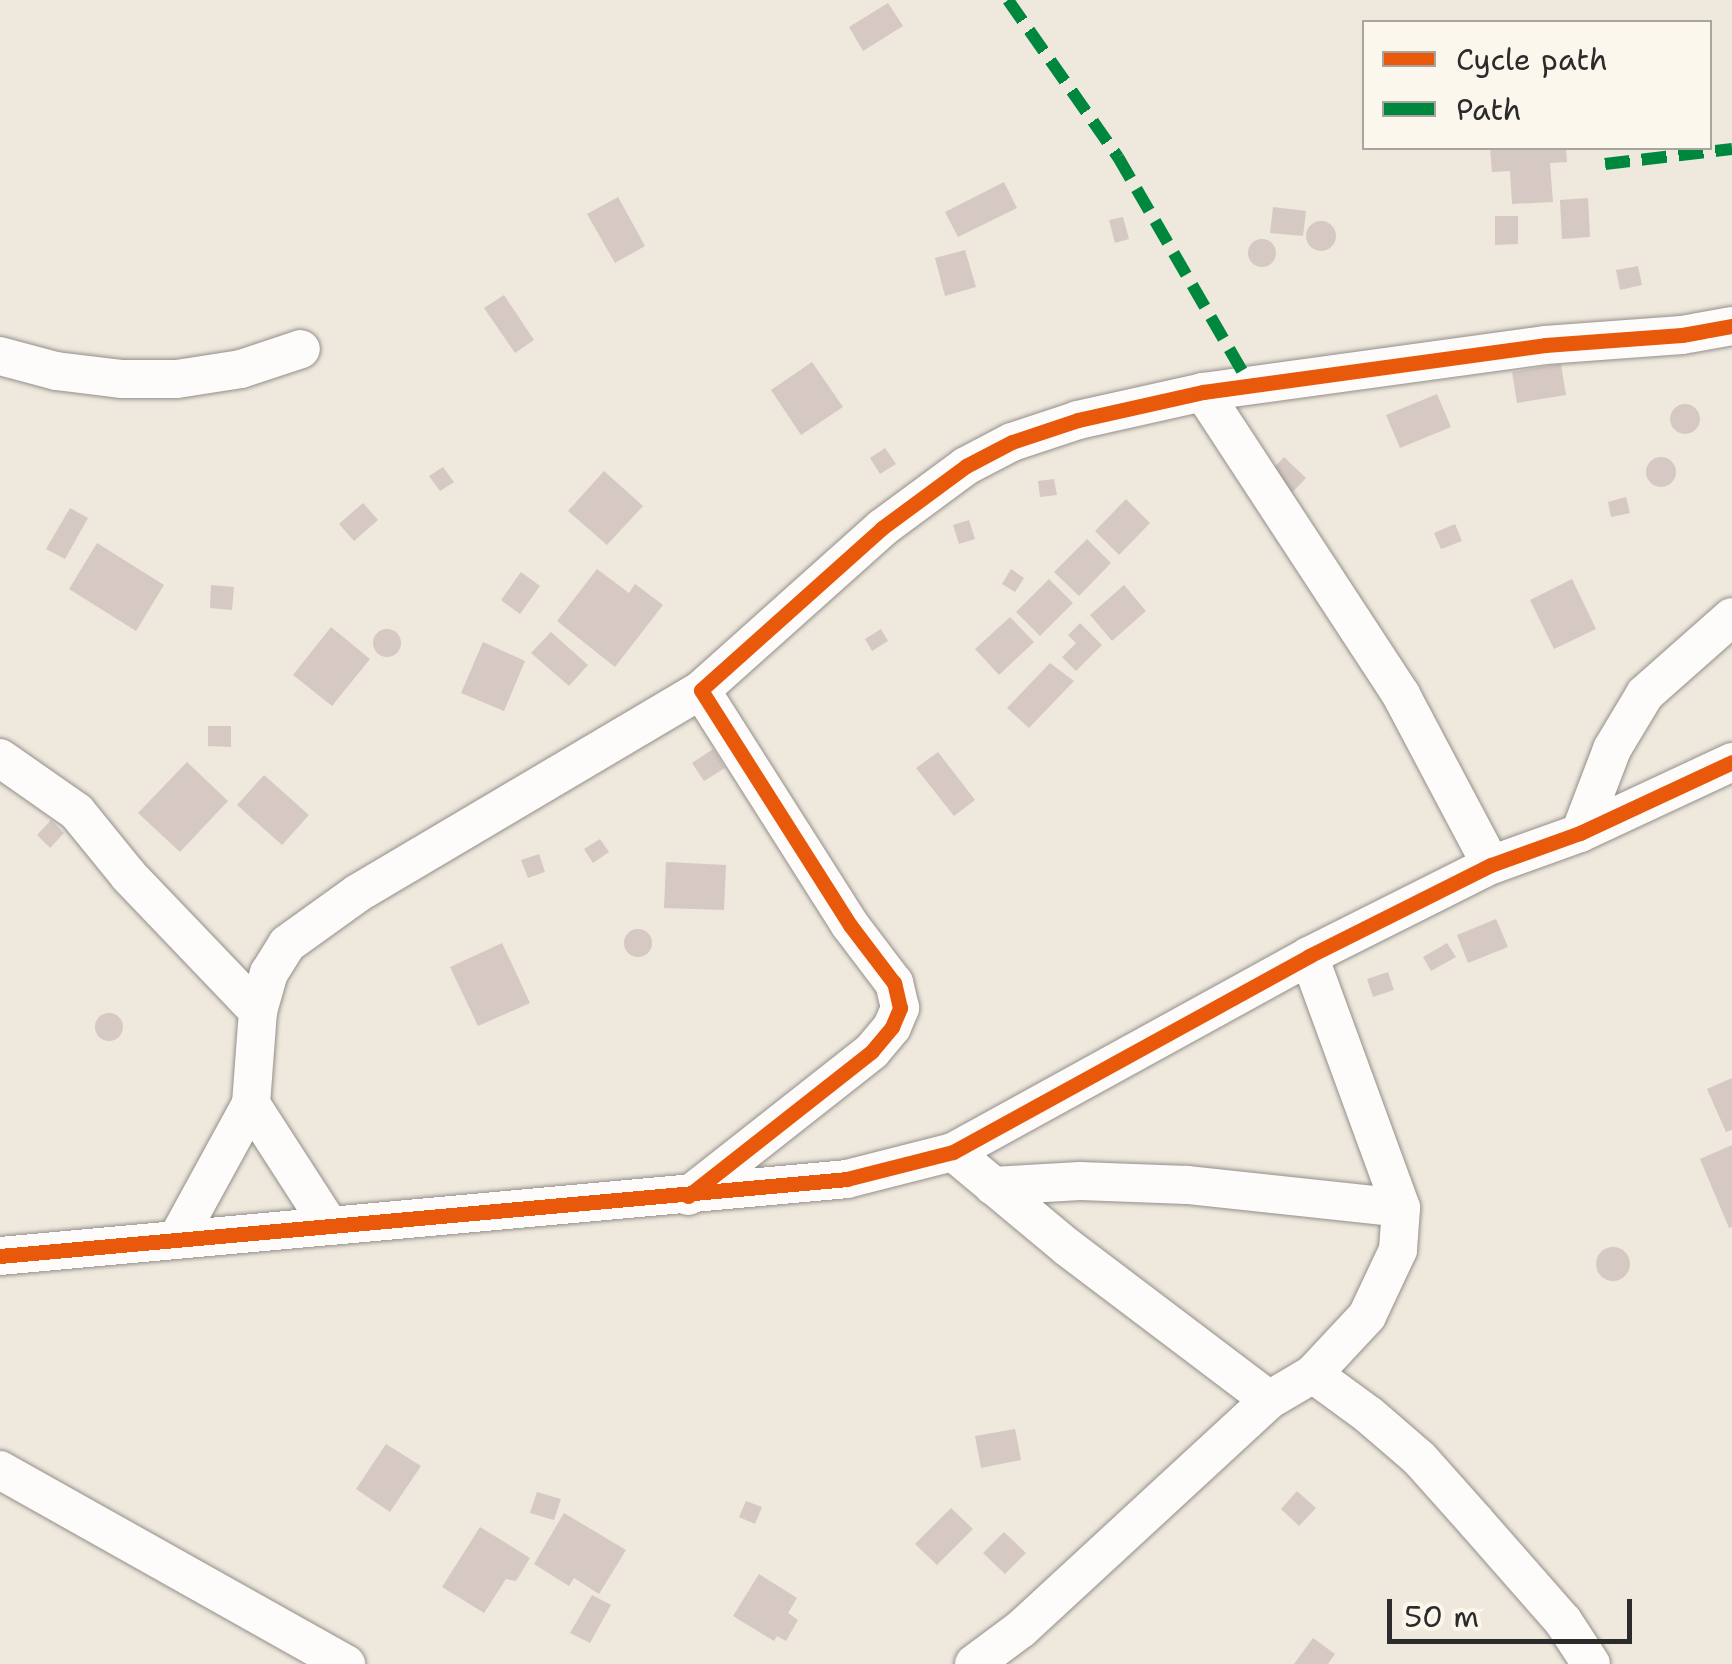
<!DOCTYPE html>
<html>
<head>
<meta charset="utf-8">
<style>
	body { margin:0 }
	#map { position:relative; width:1732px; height:1664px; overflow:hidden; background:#efe8dd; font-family:"Shantell Sans",sans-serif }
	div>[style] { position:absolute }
	.building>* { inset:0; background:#d6c9c3 }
	.round { border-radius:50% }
	.roads { filter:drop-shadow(0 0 2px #938f8a) drop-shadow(0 0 2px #938f8a) }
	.minor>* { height:38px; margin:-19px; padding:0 19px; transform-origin:19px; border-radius:19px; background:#fdfcfa }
	.quiet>* { height:12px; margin-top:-6px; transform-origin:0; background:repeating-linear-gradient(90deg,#00873e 0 25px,transparent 0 37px) }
	.cycleway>* { height:15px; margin:-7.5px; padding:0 7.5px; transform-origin:7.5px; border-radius:7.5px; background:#e8590c }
	span { translate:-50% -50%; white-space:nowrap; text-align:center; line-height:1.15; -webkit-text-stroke:8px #fbf7ec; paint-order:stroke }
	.legend { position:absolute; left:1362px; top:20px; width:350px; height:130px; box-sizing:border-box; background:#fbf7ec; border:2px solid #a8a59f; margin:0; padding:12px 18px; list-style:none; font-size:30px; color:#2b2b2b }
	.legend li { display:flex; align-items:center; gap:20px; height:50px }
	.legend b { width:50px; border:2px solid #a8a59f }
	.scale { position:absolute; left:1387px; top:1599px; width:245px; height:45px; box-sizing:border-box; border:5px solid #2b2b2b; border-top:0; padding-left:12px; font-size:30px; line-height:35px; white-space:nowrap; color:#2b2b2b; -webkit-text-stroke:8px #fbf7ec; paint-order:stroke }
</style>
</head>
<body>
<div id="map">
	<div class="building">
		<i style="clip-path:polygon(888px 3px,903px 26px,863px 51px,849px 27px)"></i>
		<i style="clip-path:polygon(1490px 148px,1566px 148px,1567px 162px,1550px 163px,1553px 202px,1512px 204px,1510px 171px,1492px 172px)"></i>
		<i style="clip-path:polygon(1004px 182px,1017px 208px,958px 237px,945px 212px)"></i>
		<i style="clip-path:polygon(618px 197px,645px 246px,615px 263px,587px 214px)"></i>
		<i style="clip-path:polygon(1588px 198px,1590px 237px,1562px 239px,1560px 200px)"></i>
		<i style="clip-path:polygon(1273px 207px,1306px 211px,1303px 236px,1270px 233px)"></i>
		<i style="clip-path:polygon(1495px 216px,1518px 216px,1518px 244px,1495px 245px)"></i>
		<i style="clip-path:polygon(1123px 217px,1129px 239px,1115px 243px,1109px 220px)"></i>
		<i class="round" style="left:1306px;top:221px;width:30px;height:30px"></i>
		<i class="round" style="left:1248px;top:239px;width:28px;height:28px"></i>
		<i style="clip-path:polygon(965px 250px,976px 287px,945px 296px,935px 258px)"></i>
		<i style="clip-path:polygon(1638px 266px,1642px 285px,1620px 290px,1616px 270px)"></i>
		<i style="clip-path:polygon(504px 295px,534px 340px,515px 353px,484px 308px)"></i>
		<i style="clip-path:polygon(812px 362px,843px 407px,801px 435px,771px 390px)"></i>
		<i style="clip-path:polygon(1561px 364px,1566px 395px,1517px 403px,1512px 372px)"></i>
		<i style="clip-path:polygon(1437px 394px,1451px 427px,1400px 448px,1386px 415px)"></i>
		<i class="round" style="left:1670px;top:404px;width:30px;height:30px"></i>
		<i style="clip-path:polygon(885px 448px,896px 464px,880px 474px,870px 458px)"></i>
		<i style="clip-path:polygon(1284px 457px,1306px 478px,1289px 496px,1268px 474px)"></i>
		<i class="round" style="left:1646px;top:457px;width:30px;height:30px"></i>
		<i style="clip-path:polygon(443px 467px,454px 482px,440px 491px,429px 476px)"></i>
		<i style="clip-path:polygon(604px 471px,643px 506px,607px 545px,568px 511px)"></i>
		<i style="clip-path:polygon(1054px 479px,1057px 495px,1040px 497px,1038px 481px)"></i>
		<i style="clip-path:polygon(1626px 497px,1630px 513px,1611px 517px,1608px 502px)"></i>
		<i style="clip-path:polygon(1126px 499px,1150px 523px,1119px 555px,1095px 531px)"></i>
		<i style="clip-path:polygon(363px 503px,378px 520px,354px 541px,339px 524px)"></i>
		<i style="clip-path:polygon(70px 508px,88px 518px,65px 559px,46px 549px)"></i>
		<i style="clip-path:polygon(969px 520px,975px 539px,959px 544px,953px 525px)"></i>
		<i style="clip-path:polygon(1455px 524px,1462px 541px,1441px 549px,1434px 533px)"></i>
		<i style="clip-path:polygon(1087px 539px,1111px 563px,1079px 596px,1054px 572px)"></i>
		<i style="clip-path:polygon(97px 543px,164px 585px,136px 631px,69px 589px)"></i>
		<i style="clip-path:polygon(597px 569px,629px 593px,635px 584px,663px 605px,615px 667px,557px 621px)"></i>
		<i style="clip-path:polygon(1011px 569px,1024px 578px,1015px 592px,1002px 584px)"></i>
		<i style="clip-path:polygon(521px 572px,540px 586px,520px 614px,501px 600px)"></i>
		<i style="clip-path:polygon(1049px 579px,1073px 603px,1040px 636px,1016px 612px)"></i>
		<i style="clip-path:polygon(1572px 579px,1596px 629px,1554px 649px,1530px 600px)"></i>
		<i style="clip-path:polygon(211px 585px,234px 587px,232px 610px,210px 608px)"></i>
		<i style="clip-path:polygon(1124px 585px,1146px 611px,1112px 641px,1090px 615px)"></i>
		<i style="clip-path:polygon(1010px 617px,1034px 642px,999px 675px,975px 649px)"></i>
		<i style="clip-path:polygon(1080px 623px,1102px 645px,1076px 671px,1062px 657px,1076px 643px,1068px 635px)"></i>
		<i style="clip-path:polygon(331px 627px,370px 659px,332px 706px,293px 675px)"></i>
		<i class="round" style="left:373px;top:629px;width:28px;height:28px"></i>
		<i style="clip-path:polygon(881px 629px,888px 641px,872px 651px,865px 639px)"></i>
		<i style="clip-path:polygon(551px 632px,588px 665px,569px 686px,531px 653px)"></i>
		<i style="clip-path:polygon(483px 642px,525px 661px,504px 711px,461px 693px)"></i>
		<i style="clip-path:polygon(1050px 663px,1074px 681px,1029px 728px,1007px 708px)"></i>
		<i style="clip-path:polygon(208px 726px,231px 726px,231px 747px,208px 746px)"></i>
		<i style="clip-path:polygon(713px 749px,725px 768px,704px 781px,692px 763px)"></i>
		<i style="clip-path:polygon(938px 752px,975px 800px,954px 816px,916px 768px)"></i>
		<i style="clip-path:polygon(187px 762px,228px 801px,180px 852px,138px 813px)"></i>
		<i style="clip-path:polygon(264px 775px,309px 815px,282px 845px,237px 805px)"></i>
		<i style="clip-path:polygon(51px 820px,64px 833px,50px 848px,37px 835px)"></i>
		<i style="clip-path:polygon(600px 839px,609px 852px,593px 863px,584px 849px)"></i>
		<i style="clip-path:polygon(539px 854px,545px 872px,528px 878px,521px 860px)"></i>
		<i style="clip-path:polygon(666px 862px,726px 865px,724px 910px,664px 908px)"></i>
		<i style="clip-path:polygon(1496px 919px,1508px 947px,1468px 963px,1457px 935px)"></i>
		<i class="round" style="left:624px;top:929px;width:28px;height:28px"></i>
		<i style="clip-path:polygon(502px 943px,530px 1003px,478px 1026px,450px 967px)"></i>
		<i style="clip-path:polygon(1447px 943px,1456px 957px,1431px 971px,1423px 957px)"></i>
		<i style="clip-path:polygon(1388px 972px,1394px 990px,1373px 997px,1367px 979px)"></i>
		<i class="round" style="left:95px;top:1013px;width:28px;height:28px"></i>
		<i style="clip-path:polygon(1732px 1078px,1732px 1130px,1726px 1132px,1707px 1089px)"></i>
		<i style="clip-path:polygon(1732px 1145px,1732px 1227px,1729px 1228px,1700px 1159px)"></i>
		<i class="round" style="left:1596px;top:1247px;width:34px;height:34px"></i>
		<i style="clip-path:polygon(1015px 1429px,1021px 1460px,981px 1468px,975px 1436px)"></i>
		<i style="clip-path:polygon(386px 1444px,421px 1466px,390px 1512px,356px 1489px)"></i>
		<i style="clip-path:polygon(1297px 1491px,1316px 1508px,1299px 1526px,1281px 1509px)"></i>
		<i style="clip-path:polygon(537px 1492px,561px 1499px,554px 1520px,530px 1513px)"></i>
		<i style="clip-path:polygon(746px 1501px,762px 1507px,755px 1524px,739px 1517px)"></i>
		<i style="clip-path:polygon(951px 1508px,973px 1529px,937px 1565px,915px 1544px)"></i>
		<i style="clip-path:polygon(564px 1513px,626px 1550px,599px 1594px,574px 1578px,569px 1586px,534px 1564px)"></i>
		<i style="clip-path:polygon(480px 1527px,530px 1558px,516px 1581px,506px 1579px,484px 1613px,442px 1587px)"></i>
		<i style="clip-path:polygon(1004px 1532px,1026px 1553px,1005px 1574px,983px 1553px)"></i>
		<i style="clip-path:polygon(759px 1574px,797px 1598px,788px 1613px,798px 1620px,786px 1641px,777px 1636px,774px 1641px,733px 1616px)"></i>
		<i style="clip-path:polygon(592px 1595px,611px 1605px,590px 1643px,570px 1633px)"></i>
		<i style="clip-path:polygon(1313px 1638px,1335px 1654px,1328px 1664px,1294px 1664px)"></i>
	</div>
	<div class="roads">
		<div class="minor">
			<i style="left:0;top:356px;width:58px;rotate:15deg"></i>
			<i style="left:56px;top:371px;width:65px;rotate:7deg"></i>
			<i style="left:121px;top:379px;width:56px"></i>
			<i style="left:177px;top:379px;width:65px;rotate:-8.9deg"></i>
			<i style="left:241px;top:369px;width:63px;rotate:-18.4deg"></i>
			<i style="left:1203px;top:392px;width:362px;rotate:56.8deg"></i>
			<i style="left:1401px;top:695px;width:192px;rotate:62.1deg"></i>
			<i style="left:0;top:758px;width:94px;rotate:35deg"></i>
			<i style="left:77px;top:812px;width:82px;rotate:50.9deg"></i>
			<i style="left:129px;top:876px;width:187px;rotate:46.3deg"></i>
			<i style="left:1580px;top:833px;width:90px;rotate:-69.1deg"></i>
			<i style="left:1612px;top:749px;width:64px;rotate:-59deg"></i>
			<i style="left:1645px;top:694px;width:116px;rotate:-41.5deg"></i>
			<i style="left:1309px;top:956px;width:268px;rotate:69.9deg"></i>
			<i style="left:1401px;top:1208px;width:42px;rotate:94.1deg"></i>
			<i style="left:1398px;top:1250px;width:73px;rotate:115.2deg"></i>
			<i style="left:1367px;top:1316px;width:79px;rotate:133deg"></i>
			<i style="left:251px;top:1104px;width:144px;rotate:57.2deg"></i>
			<i style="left:953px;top:1152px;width:148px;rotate:39.8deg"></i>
			<i style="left:1067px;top:1247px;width:253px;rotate:37.1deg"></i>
			<i style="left:1269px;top:1400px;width:51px;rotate:-30.6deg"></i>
			<i style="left:1313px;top:1374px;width:69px;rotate:36.2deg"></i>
			<i style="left:1369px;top:1415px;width:66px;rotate:40.7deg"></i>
			<i style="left:1419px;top:1458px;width:86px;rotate:48.3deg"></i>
			<i style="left:1476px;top:1522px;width:132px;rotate:48.7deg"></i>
			<i style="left:1563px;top:1621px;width:51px;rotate:56.9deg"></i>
			<i style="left:993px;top:1186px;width:87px;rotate:-3.3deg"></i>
			<i style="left:1080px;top:1181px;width:107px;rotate:2.1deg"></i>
			<i style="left:1187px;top:1185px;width:215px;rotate:6.1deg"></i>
			<i style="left:688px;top:1196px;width:234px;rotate:-38.2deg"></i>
			<i style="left:872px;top:1051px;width:31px;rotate:-50deg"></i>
			<i style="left:892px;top:1027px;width:21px;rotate:-67deg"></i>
			<i style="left:900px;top:1008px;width:26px;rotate:-103deg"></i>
			<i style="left:894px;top:983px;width:73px;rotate:-127.2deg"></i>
			<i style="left:850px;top:925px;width:278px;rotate:-122.4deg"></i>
			<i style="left:701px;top:690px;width:243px;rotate:-41.8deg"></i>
			<i style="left:882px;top:528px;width:104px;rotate:-36.4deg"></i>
			<i style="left:966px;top:466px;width:52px;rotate:-27.6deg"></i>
			<i style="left:1012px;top:442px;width:70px;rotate:-18.4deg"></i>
			<i style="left:1078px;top:420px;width:128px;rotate:-12.6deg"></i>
			<i style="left:1203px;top:392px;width:345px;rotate:-7.8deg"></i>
			<i style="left:1545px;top:345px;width:137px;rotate:-4.2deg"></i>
			<i style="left:1682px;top:335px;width:51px;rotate:-10.2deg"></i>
			<i style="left:177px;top:1239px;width:154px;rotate:-61.3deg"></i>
			<i style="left:251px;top:1104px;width:93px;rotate:-85.7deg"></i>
			<i style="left:258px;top:1011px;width:40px;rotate:-74deg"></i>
			<i style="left:269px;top:973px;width:34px;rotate:-58deg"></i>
			<i style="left:287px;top:944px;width:87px;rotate:-35.7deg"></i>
			<i style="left:358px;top:893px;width:399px;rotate:-30.6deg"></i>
			<i style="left:0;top:1256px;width:850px;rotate:-5.19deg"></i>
			<i style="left:847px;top:1179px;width:109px;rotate:-14.3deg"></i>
			<i style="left:953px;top:1152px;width:406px;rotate:-28.8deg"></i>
			<i style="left:1309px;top:956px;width:203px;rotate:-26.6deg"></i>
			<i style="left:1491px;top:865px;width:95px;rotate:-19.8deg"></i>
			<i style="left:1580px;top:833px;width:168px;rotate:-25deg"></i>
			<i style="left:0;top:1470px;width:397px;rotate:29.3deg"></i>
			<i style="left:974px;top:1664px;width:59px;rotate:-36.7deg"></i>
			<i style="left:1021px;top:1629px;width:338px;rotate:-42.7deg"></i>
		</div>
	</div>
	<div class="quiet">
		<i style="left:1008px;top:0;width:192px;rotate:55deg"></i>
		<i style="left:1118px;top:157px;width:267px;rotate:59.9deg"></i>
		<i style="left:1605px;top:164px;width:128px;rotate:-6.7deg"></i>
	</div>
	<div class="cycleway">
		<i style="left:688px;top:1196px;width:234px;rotate:-38.2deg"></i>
		<i style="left:872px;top:1051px;width:31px;rotate:-50deg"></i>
		<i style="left:892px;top:1027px;width:21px;rotate:-67deg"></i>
		<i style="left:900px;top:1008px;width:26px;rotate:-103deg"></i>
		<i style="left:894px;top:983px;width:73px;rotate:-127.2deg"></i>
		<i style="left:850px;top:925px;width:278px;rotate:-122.4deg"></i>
		<i style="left:701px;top:690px;width:243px;rotate:-41.8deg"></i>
		<i style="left:882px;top:528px;width:104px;rotate:-36.4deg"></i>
		<i style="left:966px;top:466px;width:52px;rotate:-27.6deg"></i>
		<i style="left:1012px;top:442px;width:70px;rotate:-18.4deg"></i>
		<i style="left:1078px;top:420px;width:128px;rotate:-12.6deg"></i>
		<i style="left:1203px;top:392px;width:345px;rotate:-7.8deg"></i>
		<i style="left:1545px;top:345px;width:137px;rotate:-4.2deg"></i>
		<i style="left:1682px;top:335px;width:51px;rotate:-10.2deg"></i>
		<i style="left:0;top:1256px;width:850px;rotate:-5.19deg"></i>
		<i style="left:847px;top:1179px;width:109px;rotate:-14.3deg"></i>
		<i style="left:953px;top:1152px;width:406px;rotate:-28.8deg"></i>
		<i style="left:1309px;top:956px;width:203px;rotate:-26.6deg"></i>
		<i style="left:1491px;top:865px;width:95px;rotate:-19.8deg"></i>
		<i style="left:1580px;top:833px;width:168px;rotate:-25deg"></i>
	</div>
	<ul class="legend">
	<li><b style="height:12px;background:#e8590c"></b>Cycle path</li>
	<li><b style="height:12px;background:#00873e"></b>Path</li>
	</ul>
	<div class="scale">50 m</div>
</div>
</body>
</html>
